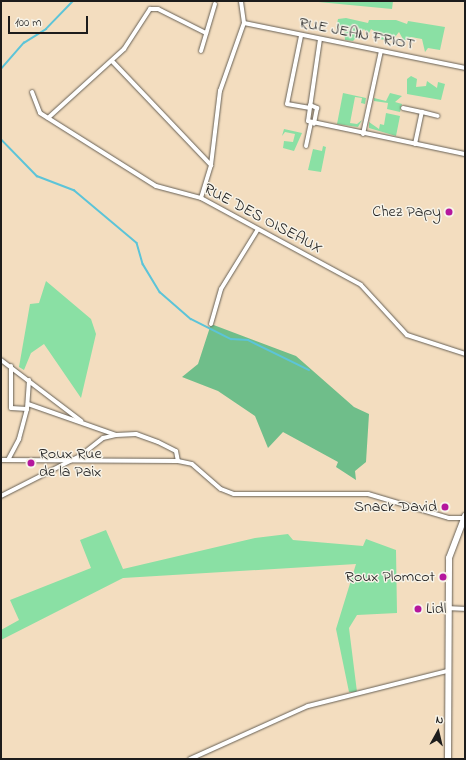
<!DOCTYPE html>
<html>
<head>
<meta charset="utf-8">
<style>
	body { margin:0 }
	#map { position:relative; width:466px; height:760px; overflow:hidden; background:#f3ddbf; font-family:"Indie Flower",sans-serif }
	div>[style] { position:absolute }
	.green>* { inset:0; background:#8ae0a4 }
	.forest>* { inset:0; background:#6fbe8a }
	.stream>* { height:1.5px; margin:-0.75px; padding:0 0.75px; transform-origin:0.75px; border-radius:0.75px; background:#5cc4d8 }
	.roads { filter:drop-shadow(0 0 1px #676055) drop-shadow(0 0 1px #676055) }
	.street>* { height:4px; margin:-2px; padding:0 2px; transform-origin:2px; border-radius:2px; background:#fff }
	.secondary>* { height:6px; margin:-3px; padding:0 3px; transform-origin:3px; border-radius:3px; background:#fff }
	.dots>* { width:11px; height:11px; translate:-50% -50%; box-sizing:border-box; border:2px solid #f7f3e8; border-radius:50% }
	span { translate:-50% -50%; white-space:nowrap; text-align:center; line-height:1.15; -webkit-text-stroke:3px #f7f3e8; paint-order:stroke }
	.street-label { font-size:16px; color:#1c1c1c }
	.poi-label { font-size:16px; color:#1c1c1c }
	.right { translate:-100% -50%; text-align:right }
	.left { translate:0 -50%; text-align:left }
	.frame { position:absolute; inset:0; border:2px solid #1c1c1c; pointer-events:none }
	.north { position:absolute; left:418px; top:712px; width:40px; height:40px; -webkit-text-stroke:3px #f7f3e8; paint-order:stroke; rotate:8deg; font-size:11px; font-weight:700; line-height:16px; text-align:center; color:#1c1c1c }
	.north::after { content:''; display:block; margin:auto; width:14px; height:18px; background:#1c1c1c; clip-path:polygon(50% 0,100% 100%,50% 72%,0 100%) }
	.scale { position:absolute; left:8px; top:16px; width:80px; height:18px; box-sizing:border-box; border:2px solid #1c1c1c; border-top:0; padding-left:5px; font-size:12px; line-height:14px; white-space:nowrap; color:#1c1c1c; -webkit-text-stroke:3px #f7f3e8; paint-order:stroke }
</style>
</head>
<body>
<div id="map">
	<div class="green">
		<i style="clip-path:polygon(308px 1px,393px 1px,392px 9px)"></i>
		<i style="clip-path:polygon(346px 18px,368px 23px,369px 20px,396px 20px,407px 24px,408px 21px,445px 27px,440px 50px,428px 48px,425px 52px,422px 39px,411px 37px,404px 41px,399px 32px,395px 37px,386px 35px,385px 40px,374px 38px,376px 32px,371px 29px,368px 35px,364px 29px,353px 41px,345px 40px,344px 29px,336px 28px,338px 19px)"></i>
		<i style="clip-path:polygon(411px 76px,417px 79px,416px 87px,426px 86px,427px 81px,437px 88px,438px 82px,445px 84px,441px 100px,407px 94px,407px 79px)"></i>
		<i style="clip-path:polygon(343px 93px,366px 98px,365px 104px,361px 103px,362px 98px,355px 97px,350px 123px,357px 124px,362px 120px,358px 127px,337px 124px)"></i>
		<i style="clip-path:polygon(390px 93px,402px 96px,395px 102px,402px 104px,400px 112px,387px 109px,388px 103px,374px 101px,374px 98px,386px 101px)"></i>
		<i style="clip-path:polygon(386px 113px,400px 116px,396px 136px,369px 128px,369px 122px,379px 129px,380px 124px,384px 125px)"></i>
		<i style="clip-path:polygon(284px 129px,302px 133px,294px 151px,283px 148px,284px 141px,293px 142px,295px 134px,285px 132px,282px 136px)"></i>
		<i style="clip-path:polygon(323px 146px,326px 147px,321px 172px,308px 170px,313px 149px,322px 151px)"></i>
		<i style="clip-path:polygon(46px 281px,91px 319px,96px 334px,81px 398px,44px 344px,31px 353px,24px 370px,19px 367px,30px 304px,39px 303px)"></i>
		<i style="clip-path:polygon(106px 530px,123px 569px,255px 538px,288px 534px,293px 540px,363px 546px,366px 539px,396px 550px,397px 613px,357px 615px,349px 628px,357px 692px,349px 692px,336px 629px,356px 564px,123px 578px,1px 640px,1px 630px,19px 620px,10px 600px,91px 568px,80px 540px)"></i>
	</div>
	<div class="forest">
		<i style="clip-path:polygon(211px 324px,296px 356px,354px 407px,369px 414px,366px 462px,355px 471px,356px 480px,336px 467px,338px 462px,283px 432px,268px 448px,255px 416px,218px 391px,182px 377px,198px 364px)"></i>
	</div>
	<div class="stream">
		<i style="left:1px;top:69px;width:35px;rotate:-49deg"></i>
		<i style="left:24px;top:43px;width:26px;rotate:-32deg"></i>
		<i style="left:46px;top:29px;width:39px;rotate:-46deg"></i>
		<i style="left:1px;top:139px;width:52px;rotate:45.8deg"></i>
		<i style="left:37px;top:176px;width:40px;rotate:21deg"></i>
		<i style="left:74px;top:190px;width:82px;rotate:40.1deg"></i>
		<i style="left:137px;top:243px;width:22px;rotate:74deg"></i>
		<i style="left:143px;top:264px;width:33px;rotate:59deg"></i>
		<i style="left:160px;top:292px;width:41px;rotate:41.1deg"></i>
		<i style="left:191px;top:319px;width:45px;rotate:26.6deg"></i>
		<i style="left:231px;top:339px;width:17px;rotate:3deg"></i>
		<i style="left:248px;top:340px;width:68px;rotate:26.2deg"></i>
	</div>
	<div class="roads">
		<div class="street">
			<i style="left:244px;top:23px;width:226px;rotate:11.5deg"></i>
			<i style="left:301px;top:36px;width:69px;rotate:101.6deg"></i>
			<i style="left:287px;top:104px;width:22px;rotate:10deg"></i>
			<i style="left:320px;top:39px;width:83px;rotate:98.3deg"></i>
			<i style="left:308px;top:121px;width:160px;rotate:11.9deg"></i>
			<i style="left:201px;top:51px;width:49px;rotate:-73.4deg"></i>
			<i style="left:112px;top:61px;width:144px;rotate:46.4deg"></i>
			<i style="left:32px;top:92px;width:22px;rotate:69deg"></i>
			<i style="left:40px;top:113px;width:137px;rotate:32.2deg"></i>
			<i style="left:156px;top:186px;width:47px;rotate:14.9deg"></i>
			<i style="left:201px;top:198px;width:182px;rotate:28.5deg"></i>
			<i style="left:361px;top:285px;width:68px;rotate:47.4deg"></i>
			<i style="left:407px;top:335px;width:61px;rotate:18.1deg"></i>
			<i style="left:310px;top:105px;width:8px;rotate:23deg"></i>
			<i style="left:317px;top:108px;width:16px;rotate:101deg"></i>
			<i style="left:403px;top:108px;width:19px;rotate:12deg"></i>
			<i style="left:48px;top:118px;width:103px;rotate:-42.2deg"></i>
			<i style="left:124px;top:49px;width:48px;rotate:-57deg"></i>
			<i style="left:150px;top:9px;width:8px"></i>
			<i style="left:158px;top:9px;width:54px;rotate:26.6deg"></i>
			<i style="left:363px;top:134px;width:85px;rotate:-77.8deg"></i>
			<i style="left:415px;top:144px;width:33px;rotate:-78deg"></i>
			<i style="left:422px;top:112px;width:16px;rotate:14deg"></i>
			<i style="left:306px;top:146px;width:24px;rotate:-78deg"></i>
			<i style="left:201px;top:198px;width:34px;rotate:-73deg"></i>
			<i style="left:211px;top:165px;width:75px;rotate:-83.1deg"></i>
			<i style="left:220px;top:91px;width:72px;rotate:-70.6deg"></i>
			<i style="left:244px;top:23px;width:22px;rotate:-98deg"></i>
			<i style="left:211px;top:324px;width:36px;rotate:-74deg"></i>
			<i style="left:221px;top:289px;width:70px;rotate:-58.3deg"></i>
			<i style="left:1px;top:360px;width:101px;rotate:37.3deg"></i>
			<i style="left:11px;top:366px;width:42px;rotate:90deg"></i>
			<i style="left:11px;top:408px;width:16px;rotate:4deg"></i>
			<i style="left:28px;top:404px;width:93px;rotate:19.4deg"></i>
			<i style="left:1px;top:460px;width:177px;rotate:0.3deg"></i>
			<i style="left:178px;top:461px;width:14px;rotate:12deg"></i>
			<i style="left:192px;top:464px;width:38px;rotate:41deg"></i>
			<i style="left:221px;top:489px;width:14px;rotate:21deg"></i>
			<i style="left:234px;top:494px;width:134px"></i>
			<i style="left:368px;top:494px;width:84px;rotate:16.5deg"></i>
			<i style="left:449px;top:518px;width:16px"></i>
			<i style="left:8px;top:460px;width:24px;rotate:-62deg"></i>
			<i style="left:19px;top:439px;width:31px;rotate:-75deg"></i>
			<i style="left:27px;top:409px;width:29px;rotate:-86deg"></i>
			<i style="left:1px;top:496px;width:89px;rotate:-26.9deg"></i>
			<i style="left:80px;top:456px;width:29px;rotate:-38deg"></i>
			<i style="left:103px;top:438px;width:13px;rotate:-13deg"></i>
			<i style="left:116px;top:435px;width:20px;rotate:-3deg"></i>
			<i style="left:136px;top:434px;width:23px;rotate:20deg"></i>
			<i style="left:158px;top:442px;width:20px;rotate:27deg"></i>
			<i style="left:176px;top:451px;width:10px;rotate:79deg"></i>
			<i style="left:448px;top:608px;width:17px;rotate:3deg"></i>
			<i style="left:190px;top:759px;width:129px;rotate:-24.2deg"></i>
			<i style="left:308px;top:706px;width:143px;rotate:-14.1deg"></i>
		</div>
		<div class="secondary">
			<i style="left:448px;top:759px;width:201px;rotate:-89.7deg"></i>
			<i style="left:449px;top:558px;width:45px;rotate:-69.1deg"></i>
		</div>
	</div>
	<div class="dots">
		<i style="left:449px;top:212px;background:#b5179e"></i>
		<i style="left:31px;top:463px;background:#b5179e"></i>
		<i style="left:445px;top:507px;background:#b5179e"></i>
		<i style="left:443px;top:577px;background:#b5179e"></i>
		<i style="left:418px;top:609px;background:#b5179e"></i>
	</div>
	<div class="street-label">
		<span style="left:357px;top:34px;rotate:11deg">RUE JEAN FRIOT</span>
		<span style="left:263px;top:219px;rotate:28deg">RUE DES OISEAUX</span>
	</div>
	<div class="poi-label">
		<span class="right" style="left:441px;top:212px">Chez Papy</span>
		<span class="left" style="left:39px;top:463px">Roux Rue<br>de la Paix</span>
		<span class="right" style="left:437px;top:507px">Snack David</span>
		<span class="right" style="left:435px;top:577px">Roux Plomcot</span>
		<span class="left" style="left:426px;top:609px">Lidl</span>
	</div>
	<div class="frame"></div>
	<div class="north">N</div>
	<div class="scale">100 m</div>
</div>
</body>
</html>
